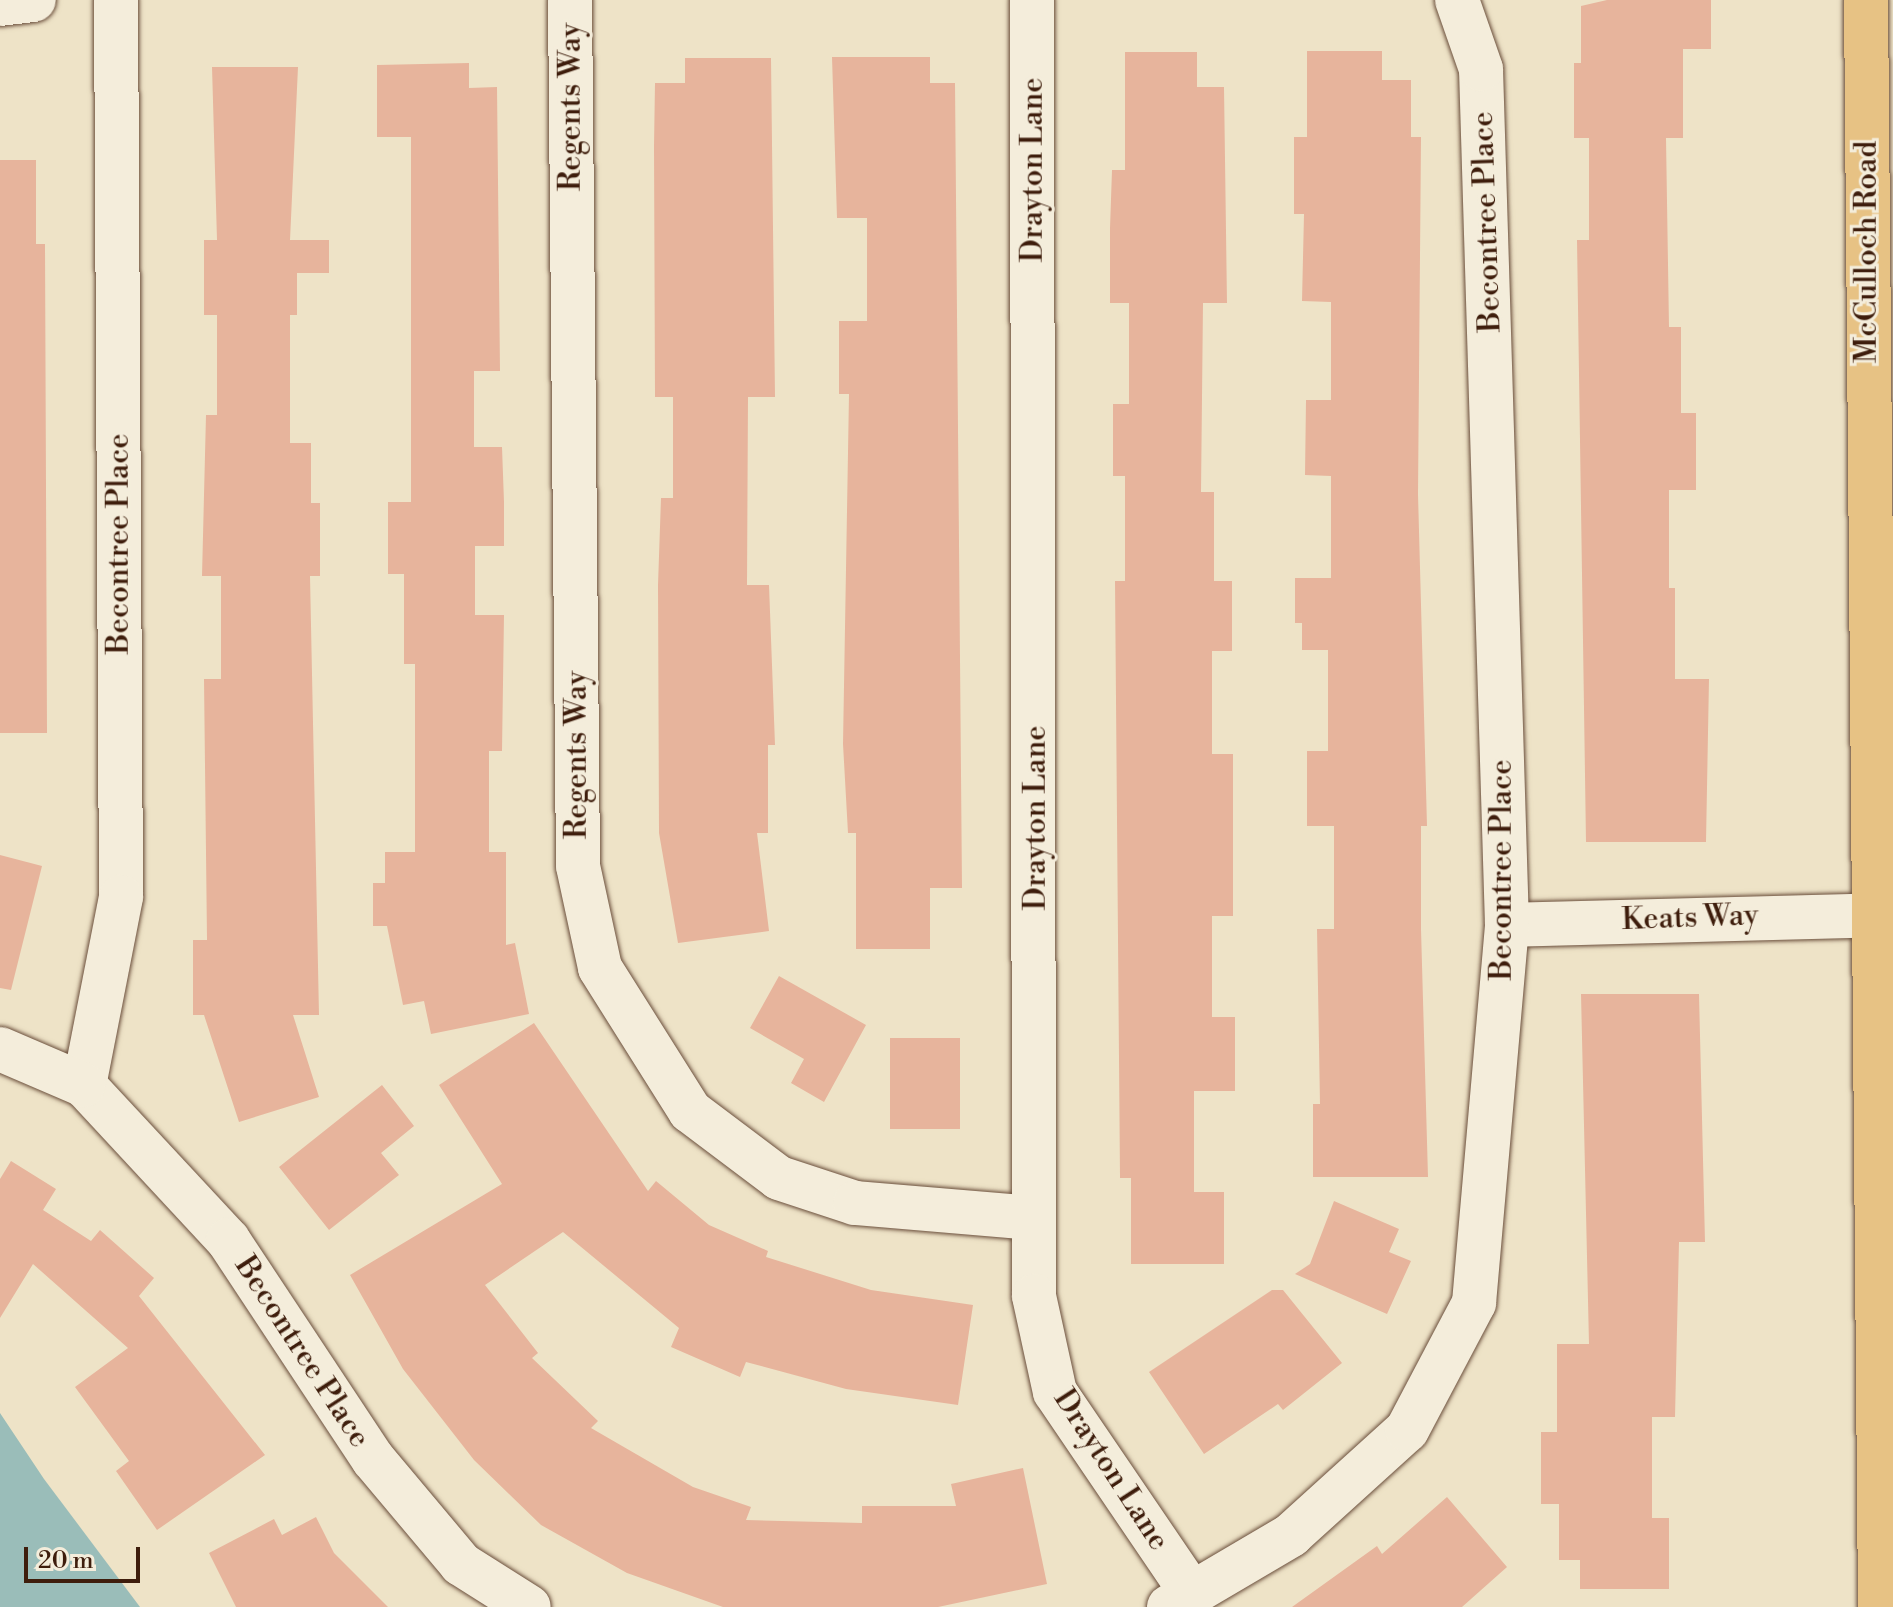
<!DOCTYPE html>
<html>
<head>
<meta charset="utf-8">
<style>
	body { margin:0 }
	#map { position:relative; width:1893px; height:1607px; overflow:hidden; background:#eee3c7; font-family:"Libre Bodoni",serif }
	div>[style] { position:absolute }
	.water>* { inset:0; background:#9abdb9 }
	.building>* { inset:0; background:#e7b49c }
	.roads { filter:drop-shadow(0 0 2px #6a4e3b) drop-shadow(0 0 2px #6a4e3b) }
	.minor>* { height:44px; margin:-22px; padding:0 22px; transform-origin:22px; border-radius:22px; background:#f4eddb }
	.major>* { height:44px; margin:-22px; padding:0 22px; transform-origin:22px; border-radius:22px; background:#e7c284 }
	span { translate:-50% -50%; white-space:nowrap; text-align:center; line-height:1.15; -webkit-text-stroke:6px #f4eddb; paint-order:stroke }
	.street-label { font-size:30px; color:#3e1d0c }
	.scale { position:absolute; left:24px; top:1547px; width:116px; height:36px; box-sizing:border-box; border:4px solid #3e1d0c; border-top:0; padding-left:10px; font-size:24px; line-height:28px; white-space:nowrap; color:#3e1d0c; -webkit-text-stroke:6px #f4eddb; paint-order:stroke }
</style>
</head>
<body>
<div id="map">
	<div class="water">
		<i style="clip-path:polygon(0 1413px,44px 1479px,140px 1607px,0 1607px)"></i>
	</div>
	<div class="building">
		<i style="clip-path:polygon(1607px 0,1711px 0,1711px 49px,1683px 49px,1683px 138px,1666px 138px,1669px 327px,1681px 327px,1681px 413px,1696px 413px,1696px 490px,1669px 490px,1669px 588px,1675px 588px,1675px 679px,1709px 679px,1706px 842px,1586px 842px,1577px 240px,1589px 240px,1589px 138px,1574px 138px,1574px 63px,1581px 63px,1581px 6px)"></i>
		<i style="clip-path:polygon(1307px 51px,1382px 51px,1382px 80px,1411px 80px,1411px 137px,1421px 137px,1418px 494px,1427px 826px,1421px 826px,1421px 929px,1428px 1177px,1313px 1177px,1313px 1104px,1320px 1104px,1317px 929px,1334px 929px,1334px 826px,1307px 826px,1307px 751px,1328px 751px,1328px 650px,1302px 650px,1302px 623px,1295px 623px,1295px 578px,1331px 578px,1331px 476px,1305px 475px,1306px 400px,1331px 400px,1331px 302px,1302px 301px,1304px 214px,1294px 214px,1294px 137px,1307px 137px)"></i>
		<i style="clip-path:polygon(1125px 52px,1197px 52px,1197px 87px,1224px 87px,1227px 303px,1203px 303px,1201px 492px,1214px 492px,1214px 581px,1232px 581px,1232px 651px,1212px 651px,1212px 754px,1233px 754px,1233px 916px,1212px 916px,1212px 1017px,1235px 1017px,1235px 1091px,1194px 1091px,1194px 1192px,1224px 1192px,1224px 1264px,1131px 1264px,1131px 1178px,1120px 1178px,1115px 581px,1125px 581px,1125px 476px,1113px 476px,1113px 404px,1129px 404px,1129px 303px,1110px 303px,1110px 228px,1112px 170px,1125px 170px)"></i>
		<i style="clip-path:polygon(832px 57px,930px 57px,930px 83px,955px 83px,962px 888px,930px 888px,930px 949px,856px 949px,856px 833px,848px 833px,843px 744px,849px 394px,839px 394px,839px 321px,867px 321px,867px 218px,837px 218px)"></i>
		<i style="clip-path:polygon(685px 58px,771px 58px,775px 397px,748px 397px,747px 585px,769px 585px,775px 745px,768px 745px,768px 833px,757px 833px,769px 931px,678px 943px,659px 833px,658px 585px,661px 498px,673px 498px,673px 397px,655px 397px,654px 146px,655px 83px,685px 83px)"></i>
		<i style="clip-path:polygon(469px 63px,469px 88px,497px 87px,500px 371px,474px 371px,474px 447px,502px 447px,504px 502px,504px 546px,475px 546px,475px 615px,504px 615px,502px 751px,489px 751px,489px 852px,506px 852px,506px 945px,515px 943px,529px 1014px,431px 1034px,424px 1001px,403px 1005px,387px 926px,373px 926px,373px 883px,385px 883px,385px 852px,415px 852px,415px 664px,404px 664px,404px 574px,388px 574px,388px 502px,411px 502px,411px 137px,377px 137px,377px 65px)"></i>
		<i style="clip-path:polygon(212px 67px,298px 67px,290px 240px,329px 240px,329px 273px,297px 273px,297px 315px,290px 315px,290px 443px,311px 443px,311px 503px,320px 503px,320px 576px,310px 576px,319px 1015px,293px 1015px,319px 1097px,239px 1122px,204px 1015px,193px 1015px,193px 940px,207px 940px,204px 679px,221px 679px,221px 576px,202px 576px,206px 415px,217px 415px,217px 315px,204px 315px,204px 240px,217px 240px)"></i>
		<i style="clip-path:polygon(0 160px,36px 160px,36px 244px,45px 244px,47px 733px,0 733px)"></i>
		<i style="clip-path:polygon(0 855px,42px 866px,11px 990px,0 988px)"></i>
		<i style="clip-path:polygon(779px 976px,866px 1025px,824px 1102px,791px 1083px,804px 1059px,750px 1028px)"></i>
		<i style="clip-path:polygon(1581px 994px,1699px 994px,1705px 1242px,1679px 1242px,1675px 1417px,1652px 1417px,1652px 1518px,1669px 1518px,1669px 1589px,1580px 1589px,1580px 1560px,1559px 1560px,1559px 1504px,1541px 1504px,1541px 1432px,1557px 1432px,1557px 1344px,1589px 1344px)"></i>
		<i style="clip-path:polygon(534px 1023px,648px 1191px,656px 1181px,709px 1225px,768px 1251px,766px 1257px,871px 1290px,973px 1305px,958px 1405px,846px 1389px,746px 1362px,740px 1377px,671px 1347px,679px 1328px,563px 1232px,485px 1285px,538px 1353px,532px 1358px,598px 1421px,591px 1428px,693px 1487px,751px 1507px,746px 1520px,862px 1523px,862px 1506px,956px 1506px,951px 1484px,1023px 1468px,1047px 1584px,938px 1607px,723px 1607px,627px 1573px,541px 1525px,474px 1460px,403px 1369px,350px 1275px,502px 1184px,439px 1085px)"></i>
		<i style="clip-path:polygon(890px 1038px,960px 1038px,960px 1129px,890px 1129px)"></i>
		<i style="clip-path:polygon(382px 1085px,414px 1126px,381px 1153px,399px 1175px,329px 1230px,279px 1167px)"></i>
		<i style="clip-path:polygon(11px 1161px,56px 1189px,43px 1210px,91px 1241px,100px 1230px,154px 1278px,139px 1296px,265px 1455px,157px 1530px,116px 1471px,129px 1461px,75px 1387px,128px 1348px,33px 1264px,0 1318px,0 1179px)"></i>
		<i style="clip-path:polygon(1334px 1201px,1399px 1229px,1389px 1252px,1411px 1261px,1387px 1314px,1295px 1274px,1310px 1264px)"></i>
		<i style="clip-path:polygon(1272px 1290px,1283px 1290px,1342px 1363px,1283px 1410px,1278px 1404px,1204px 1454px,1149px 1372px)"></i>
		<i style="clip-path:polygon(1447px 1497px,1507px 1567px,1462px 1607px,1292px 1607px,1377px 1546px,1382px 1554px)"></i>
		<i style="clip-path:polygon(316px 1517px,334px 1553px,388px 1607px,236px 1607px,209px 1553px,274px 1519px,282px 1535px)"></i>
	</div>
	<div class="roads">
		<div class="minor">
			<i style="left:116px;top:0;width:897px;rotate:89.68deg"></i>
			<i style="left:121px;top:897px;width:192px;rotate:101.1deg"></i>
			<i style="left:84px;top:1085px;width:212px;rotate:47.1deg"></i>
			<i style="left:228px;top:1240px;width:263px;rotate:56.5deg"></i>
			<i style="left:373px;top:1459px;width:137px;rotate:50deg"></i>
			<i style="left:461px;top:1564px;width:80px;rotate:32.3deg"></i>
			<i style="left:570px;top:0;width:866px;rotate:89.47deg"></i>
			<i style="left:578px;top:866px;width:104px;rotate:77.8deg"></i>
			<i style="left:600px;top:968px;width:169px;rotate:57.8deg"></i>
			<i style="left:690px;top:1111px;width:111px;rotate:37deg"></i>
			<i style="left:779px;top:1178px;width:80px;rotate:18.2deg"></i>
			<i style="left:855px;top:1203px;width:178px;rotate:4.8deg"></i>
			<i style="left:1032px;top:0;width:1296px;rotate:89.91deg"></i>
			<i style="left:1034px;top:1296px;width:98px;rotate:77.7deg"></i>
			<i style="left:1055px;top:1392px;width:242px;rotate:55.8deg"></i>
			<i style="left:0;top:4px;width:34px;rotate:-7deg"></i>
			<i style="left:1507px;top:925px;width:386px;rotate:-1.5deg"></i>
			<i style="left:0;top:1049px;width:91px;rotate:23.2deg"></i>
			<i style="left:1169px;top:1607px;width:142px;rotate:-30.5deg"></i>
			<i style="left:1291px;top:1535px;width:156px;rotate:-42.2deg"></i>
			<i style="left:1407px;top:1430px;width:144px;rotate:-62.2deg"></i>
			<i style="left:1474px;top:1303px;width:379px;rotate:-85deg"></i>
			<i style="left:1507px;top:925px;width:856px;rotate:-91.74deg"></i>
			<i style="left:1481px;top:69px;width:73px;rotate:-109.2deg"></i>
		</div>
		<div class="major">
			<i style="left:1866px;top:0;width:1607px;rotate:89.5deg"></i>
		</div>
	</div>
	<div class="street-label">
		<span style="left:571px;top:107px;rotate:-90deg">Regents Way</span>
		<span style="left:1033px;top:170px;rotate:-90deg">Drayton Lane</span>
		<span style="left:1487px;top:222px;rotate:-92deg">Becontree Place</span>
		<span style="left:1867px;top:252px;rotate:-90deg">McCulloch Road</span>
		<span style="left:119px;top:544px;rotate:-90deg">Becontree Place</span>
		<span style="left:577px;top:755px;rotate:-90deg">Regents Way</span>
		<span style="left:1036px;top:818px;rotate:-90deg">Drayton Lane</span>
		<span style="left:1502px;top:870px;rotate:-90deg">Becontree Place</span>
		<span style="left:1690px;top:918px;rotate:-2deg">Keats Way</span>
		<span style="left:302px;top:1352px;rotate:57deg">Becontree Place</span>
		<span style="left:1111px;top:1470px;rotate:57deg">Drayton Lane</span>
	</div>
	<div class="scale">20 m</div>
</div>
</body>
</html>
